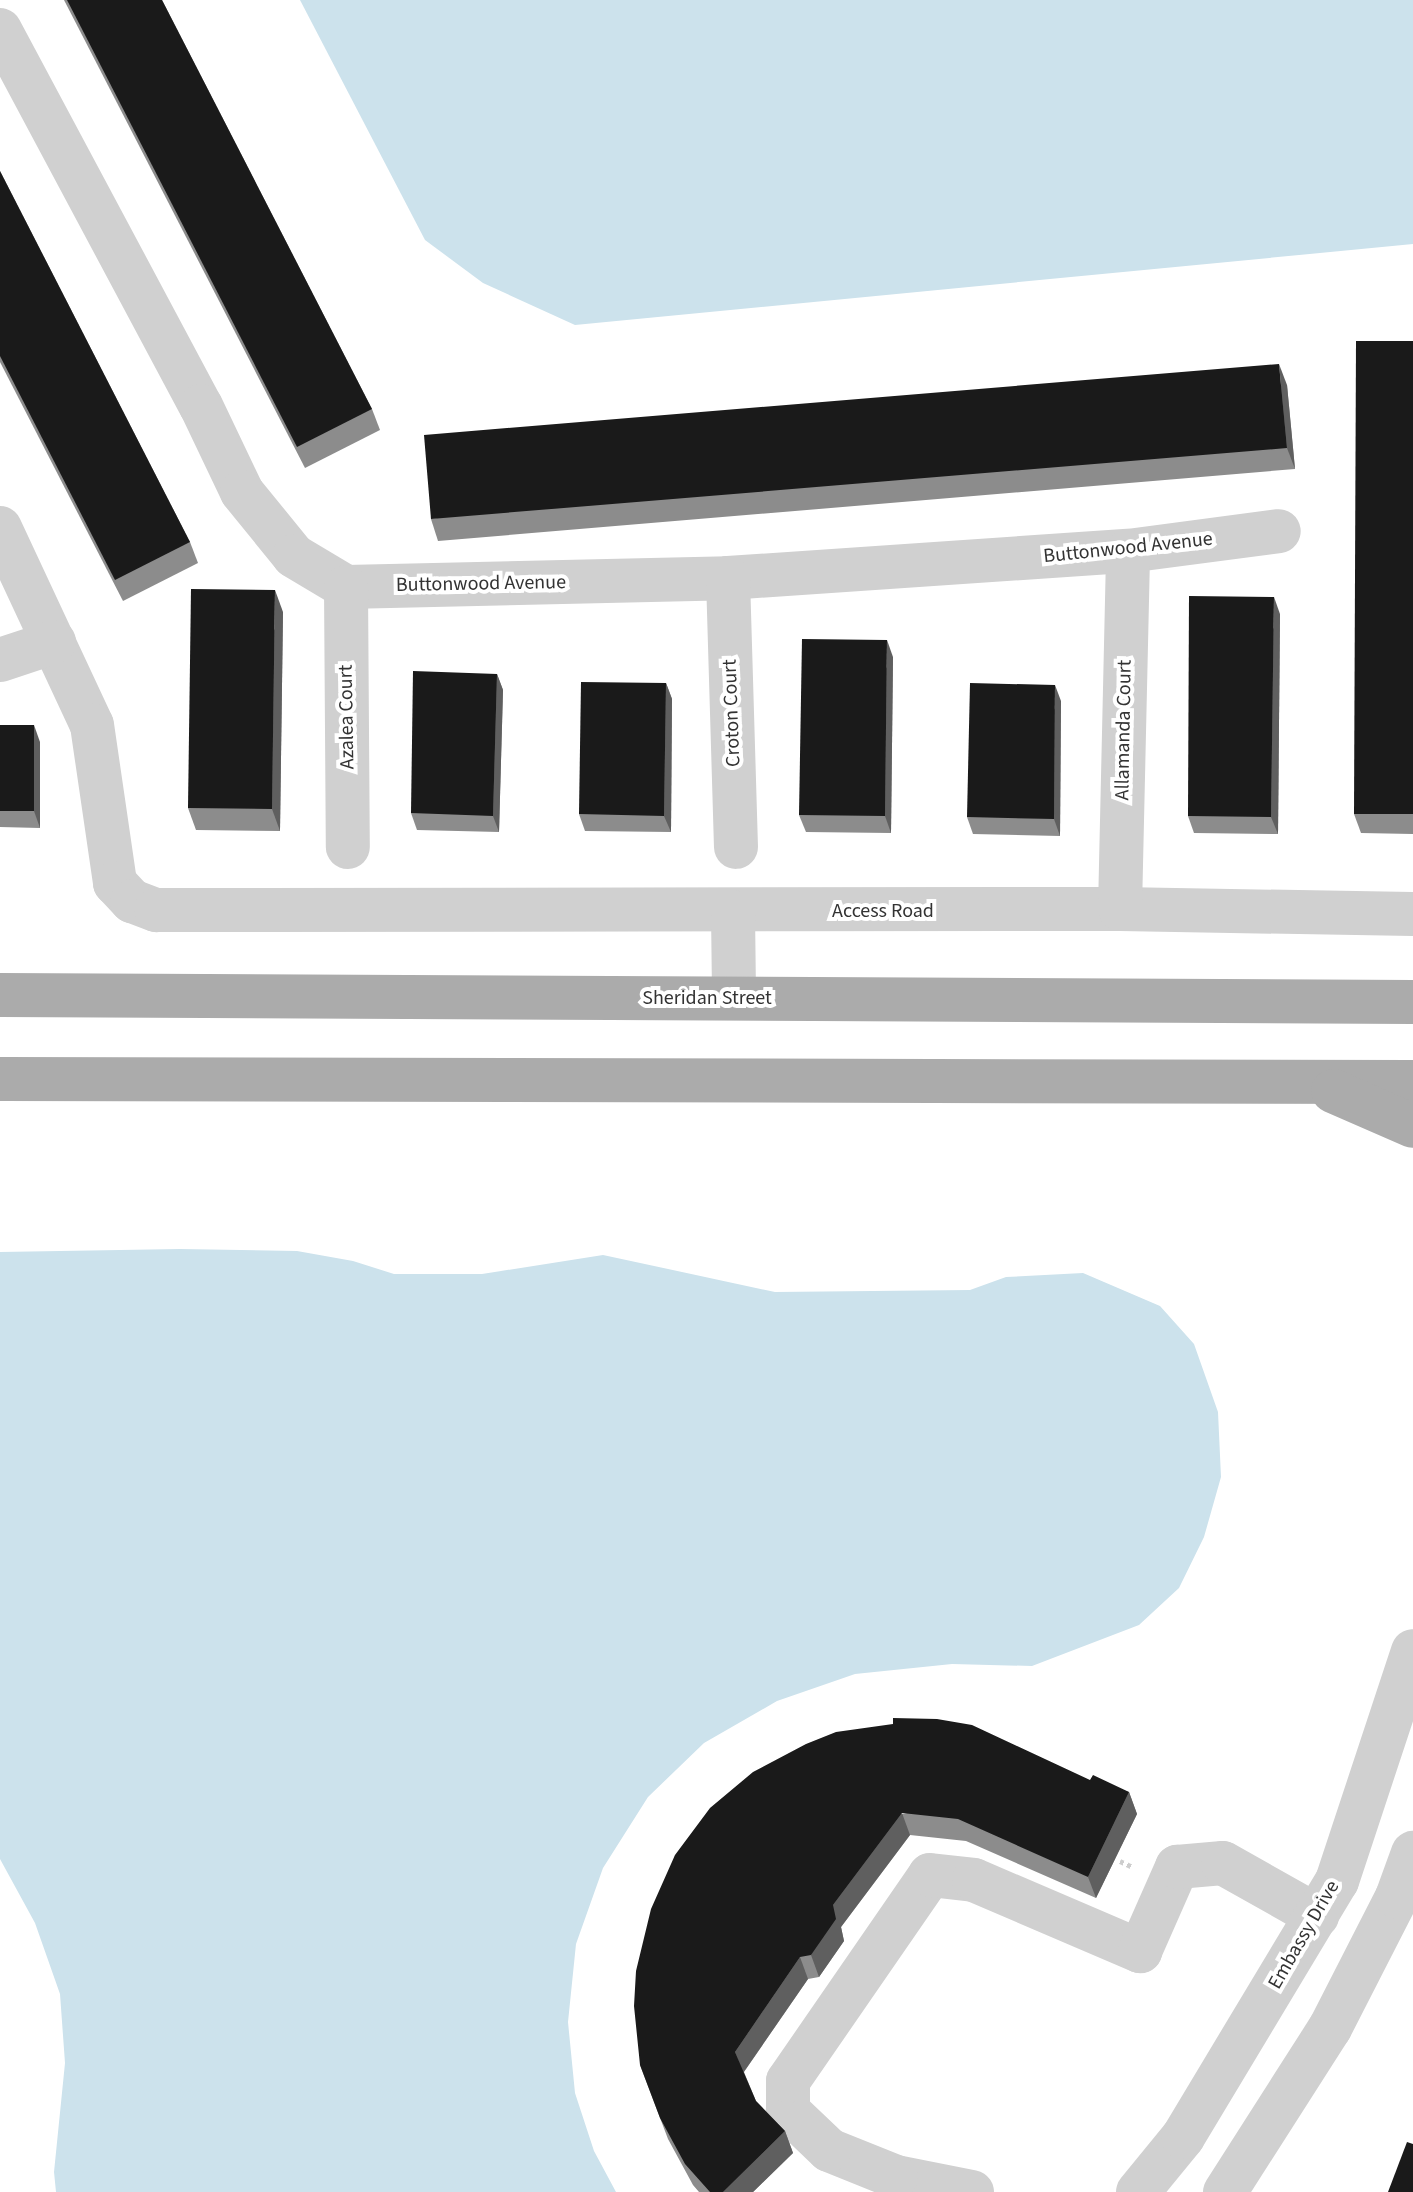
<!DOCTYPE html>
<html>
<head>
<meta charset="utf-8">
<style>
	body { margin:0 }
	#map { position:relative; width:1413px; height:2192px; overflow:hidden; background:#fff; font-family:"Source Sans 3",sans-serif }
	div>[style] { position:absolute }
	.water>* { inset:0; background:#cce2ec }
	.path>* { height:5px; margin-top:-2.5px; transform-origin:0; background:repeating-linear-gradient(90deg,#cdcdcd 0 4px,transparent 0 8px) }
	.minor>* { height:44px; margin:-22px; padding:0 22px; transform-origin:22px; border-radius:22px; background:#d0d0d0 }
	.major>* { height:44px; margin:-22px; padding:0 22px; transform-origin:22px; border-radius:22px; background:#ababab }
	.wall>* { inset:0; background:#8c8c8c }
	.shaded-wall>* { inset:0; background:#5f5f5f }
	.building>* { inset:0; background:#1a1a1a }
	span { translate:-50% -50%; white-space:nowrap; text-align:center; line-height:1.15; -webkit-text-stroke:8px #fff; paint-order:stroke }
	.street-label { font-size:20px; color:#333 }
</style>
</head>
<body>
<div id="map">
	<div class="water">
		<i style="clip-path:polygon(300px 0,1413px 0,1413px 244px,575px 325px,483px 283px,425px 240px)"></i>
		<i style="clip-path:polygon(180px 1249px,297px 1251px,353px 1261px,394px 1274px,482px 1274px,603px 1255px,775px 1292px,970px 1290px,1006px 1277px,1083px 1273px,1160px 1306px,1194px 1344px,1218px 1412px,1221px 1477px,1204px 1537px,1179px 1588px,1139px 1625px,1032px 1666px,952px 1664px,855px 1674px,777px 1701px,704px 1743px,648px 1797px,603px 1868px,576px 1944px,568px 2022px,575px 2093px,594px 2151px,616px 2192px,56px 2192px,54px 2172px,65px 2063px,60px 1994px,35px 1923px,0 1859px,0 1252px)"></i>
	</div>
	<div class="path">
		<i style="left:1120px;top:1861px;width:14px;rotate:25deg"></i>
	</div>
	<div class="minor">
		<i style="left:0;top:30px;width:426px;rotate:61.9deg"></i>
		<i style="left:201px;top:406px;width:95px;rotate:64.5deg"></i>
		<i style="left:242px;top:492px;width:82px;rotate:50.9deg"></i>
		<i style="left:294px;top:556px;width:61px;rotate:30.8deg"></i>
		<i style="left:346px;top:587px;width:382px;rotate:-1.3deg"></i>
		<i style="left:728px;top:578px;width:401px;rotate:-3.9deg"></i>
		<i style="left:1128px;top:551px;width:152px;rotate:-7.5deg"></i>
		<i style="left:0;top:528px;width:217px;rotate:65deg"></i>
		<i style="left:92px;top:725px;width:160px;rotate:81.7deg"></i>
		<i style="left:115px;top:883px;width:25px;rotate:47deg"></i>
		<i style="left:132px;top:901px;width:26px;rotate:21deg"></i>
		<i style="left:156px;top:910px;width:964px;rotate:-0.06deg"></i>
		<i style="left:1120px;top:909px;width:293px;rotate:1deg"></i>
		<i style="left:728px;top:578px;width:269px;rotate:88.3deg"></i>
		<i style="left:346px;top:587px;width:260px;rotate:89.6deg"></i>
		<i style="left:0;top:660px;width:57px;rotate:-18.4deg"></i>
		<i style="left:1120px;top:909px;width:358px;rotate:-88.7deg"></i>
		<i style="left:733px;top:912px;width:86px;rotate:89.3deg"></i>
		<i style="left:972px;top:2192px;width:77px;rotate:-168.8deg"></i>
		<i style="left:896px;top:2177px;width:72px;rotate:-158.1deg"></i>
		<i style="left:829px;top:2150px;width:57px;rotate:-136.4deg"></i>
		<i style="left:788px;top:2111px;width:30px;rotate:-90deg"></i>
		<i style="left:788px;top:2081px;width:250px;rotate:-55.4deg"></i>
		<i style="left:930px;top:1875px;width:44px;rotate:6.5deg"></i>
		<i style="left:974px;top:1880px;width:181px;rotate:23.2deg"></i>
		<i style="left:1140px;top:1951px;width:92px;rotate:-66.2deg"></i>
		<i style="left:1177px;top:1867px;width:46px;rotate:-5deg"></i>
		<i style="left:1223px;top:1863px;width:108px;rotate:29.4deg"></i>
		<i style="left:1138px;top:2192px;width:71px;rotate:-50.7deg"></i>
		<i style="left:1183px;top:2137px;width:299px;rotate:-59deg"></i>
		<i style="left:1337px;top:1881px;width:242px;rotate:-71.7deg"></i>
		<i style="left:1225px;top:2192px;width:195px;rotate:-57.4deg"></i>
		<i style="left:1330px;top:2028px;width:147px;rotate:-62.9deg"></i>
		<i style="left:1397px;top:1897px;width:47px;rotate:-70deg"></i>
	</div>
	<div class="major">
		<i style="left:0;top:995px;width:1413px;rotate:0.28deg"></i>
		<i style="left:0;top:1079px;width:1413px;rotate:0.12deg"></i>
		<i style="left:1333px;top:1091px;width:87px;rotate:23.6deg"></i>
	</div>
	<div class="wall">
		<i style="clip-path:polygon(64px 0,162px 0,372px 409px,380px 430px,305px 468px)"></i>
		<i style="clip-path:polygon(0 171px,190px 542px,198px 563px,123px 601px,0 362px)"></i>
		<i style="clip-path:polygon(1413px 341px,1413px 834px,1361px 833px,1354px 814px)"></i>
		<i style="clip-path:polygon(1287px 385px,1295px 469px,438px 541px,431px 519px)"></i>
		<i style="clip-path:polygon(283px 612px,280px 831px,196px 830px,188px 808px)"></i>
		<i style="clip-path:polygon(1280px 614px,1278px 834px,1194px 833px,1188px 816px)"></i>
		<i style="clip-path:polygon(893px 657px,891px 833px,806px 832px,799px 815px)"></i>
		<i style="clip-path:polygon(497px 674px,503px 690px,499px 832px,417px 830px,411px 813px)"></i>
		<i style="clip-path:polygon(666px 683px,672px 699px,671px 832px,585px 831px,579px 814px)"></i>
		<i style="clip-path:polygon(1061px 701px,1060px 836px,973px 834px,967px 817px)"></i>
		<i style="clip-path:polygon(0 725px,40px 742px,40px 828px,0 827px)"></i>
		<i style="clip-path:polygon(1090px 1780px,1129px 1792px,1137px 1814px,1096px 1898px,966px 1841px,910px 1835px,841px 1927px,844px 1941px,819px 1977px,808px 1979px,744px 2072px,756px 2101px,785px 2131px,793px 2153px,753px 2192px,699px 2192px,693px 2185px,668px 2139px,640px 2065px,675px 1855px)"></i>
	</div>
	<div class="shaded-wall">
		<i style="clip-path:polygon(1279px 364px,1287px 385px,1295px 469px,1287px 448px)"></i>
		<i style="clip-path:polygon(275px 590px,283px 612px,280px 831px,272px 809px)"></i>
		<i style="clip-path:polygon(1274px 597px,1280px 614px,1278px 834px,1271px 817px)"></i>
		<i style="clip-path:polygon(887px 640px,893px 657px,891px 833px,885px 816px)"></i>
		<i style="clip-path:polygon(497px 674px,503px 690px,499px 832px,493px 816px)"></i>
		<i style="clip-path:polygon(666px 683px,672px 699px,671px 832px,664px 816px)"></i>
		<i style="clip-path:polygon(1055px 685px,1061px 701px,1060px 836px,1054px 819px)"></i>
		<i style="clip-path:polygon(34px 725px,40px 742px,40px 828px,34px 811px)"></i>
		<i style="clip-path:polygon(1129px 1792px,1137px 1814px,1096px 1898px,1088px 1877px)"></i>
		<i style="clip-path:polygon(902px 1813px,910px 1835px,841px 1927px,844px 1941px,819px 1977px,811px 1955px,833px 1905px)"></i>
		<i style="clip-path:polygon(800px 1957px,808px 1979px,743px 2073px,735px 2052px)"></i>
		<i style="clip-path:polygon(785px 2131px,793px 2153px,753px 2192px,723px 2192px)"></i>
	</div>
	<div class="building">
		<i style="clip-path:polygon(67px 0,162px 0,372px 409px,297px 447px)"></i>
		<i style="clip-path:polygon(0 171px,190px 542px,115px 580px,0 356px)"></i>
		<i style="clip-path:polygon(1356px 341px,1413px 341px,1413px 814px,1354px 814px)"></i>
		<i style="clip-path:polygon(1279px 364px,1287px 448px,431px 519px,424px 435px)"></i>
		<i style="clip-path:polygon(191px 589px,275px 590px,272px 809px,188px 808px)"></i>
		<i style="clip-path:polygon(1189px 596px,1274px 597px,1271px 817px,1188px 816px)"></i>
		<i style="clip-path:polygon(802px 639px,887px 640px,885px 816px,799px 815px)"></i>
		<i style="clip-path:polygon(413px 671px,497px 674px,493px 816px,411px 813px)"></i>
		<i style="clip-path:polygon(581px 682px,666px 683px,664px 816px,579px 814px)"></i>
		<i style="clip-path:polygon(970px 683px,1055px 685px,1054px 819px,967px 817px)"></i>
		<i style="clip-path:polygon(0 725px,34px 725px,34px 811px,0 811px)"></i>
		<i style="clip-path:polygon(893px 1718px,937px 1719px,972px 1725px,1090px 1780px,1093px 1775px,1129px 1792px,1088px 1877px,958px 1819px,902px 1813px,833px 1905px,836px 1919px,811px 1955px,800px 1957px,735px 2052px,756px 2101px,785px 2131px,723px 2192px,710px 2192px,685px 2164px,660px 2118px,640px 2065px,634px 2006px,636px 1971px,651px 1909px,675px 1855px,710px 1808px,753px 1772px,806px 1744px,836px 1732px,893px 1724px)"></i>
		<i style="clip-path:polygon(1407px 2142px,1413px 2144px,1413px 2192px,1388px 2192px)"></i>
	</div>
	<div class="street-label">
		<span style="left:1128px;top:548px;rotate:-6deg">Buttonwood Avenue</span>
		<span style="left:481px;top:584px;rotate:-1deg">Buttonwood Avenue</span>
		<span style="left:732px;top:713px;rotate:-92deg">Croton Court</span>
		<span style="left:347px;top:717px;rotate:-91deg">Azalea Court</span>
		<span style="left:1124px;top:730px;rotate:-89deg">Allamanda Court</span>
		<span style="left:883px;top:911px">Access Road</span>
		<span style="left:707px;top:998px">Sheridan Street</span>
		<span style="left:1304px;top:1935px;rotate:-60deg">Embassy Drive</span>
	</div>
</div>
</body>
</html>
